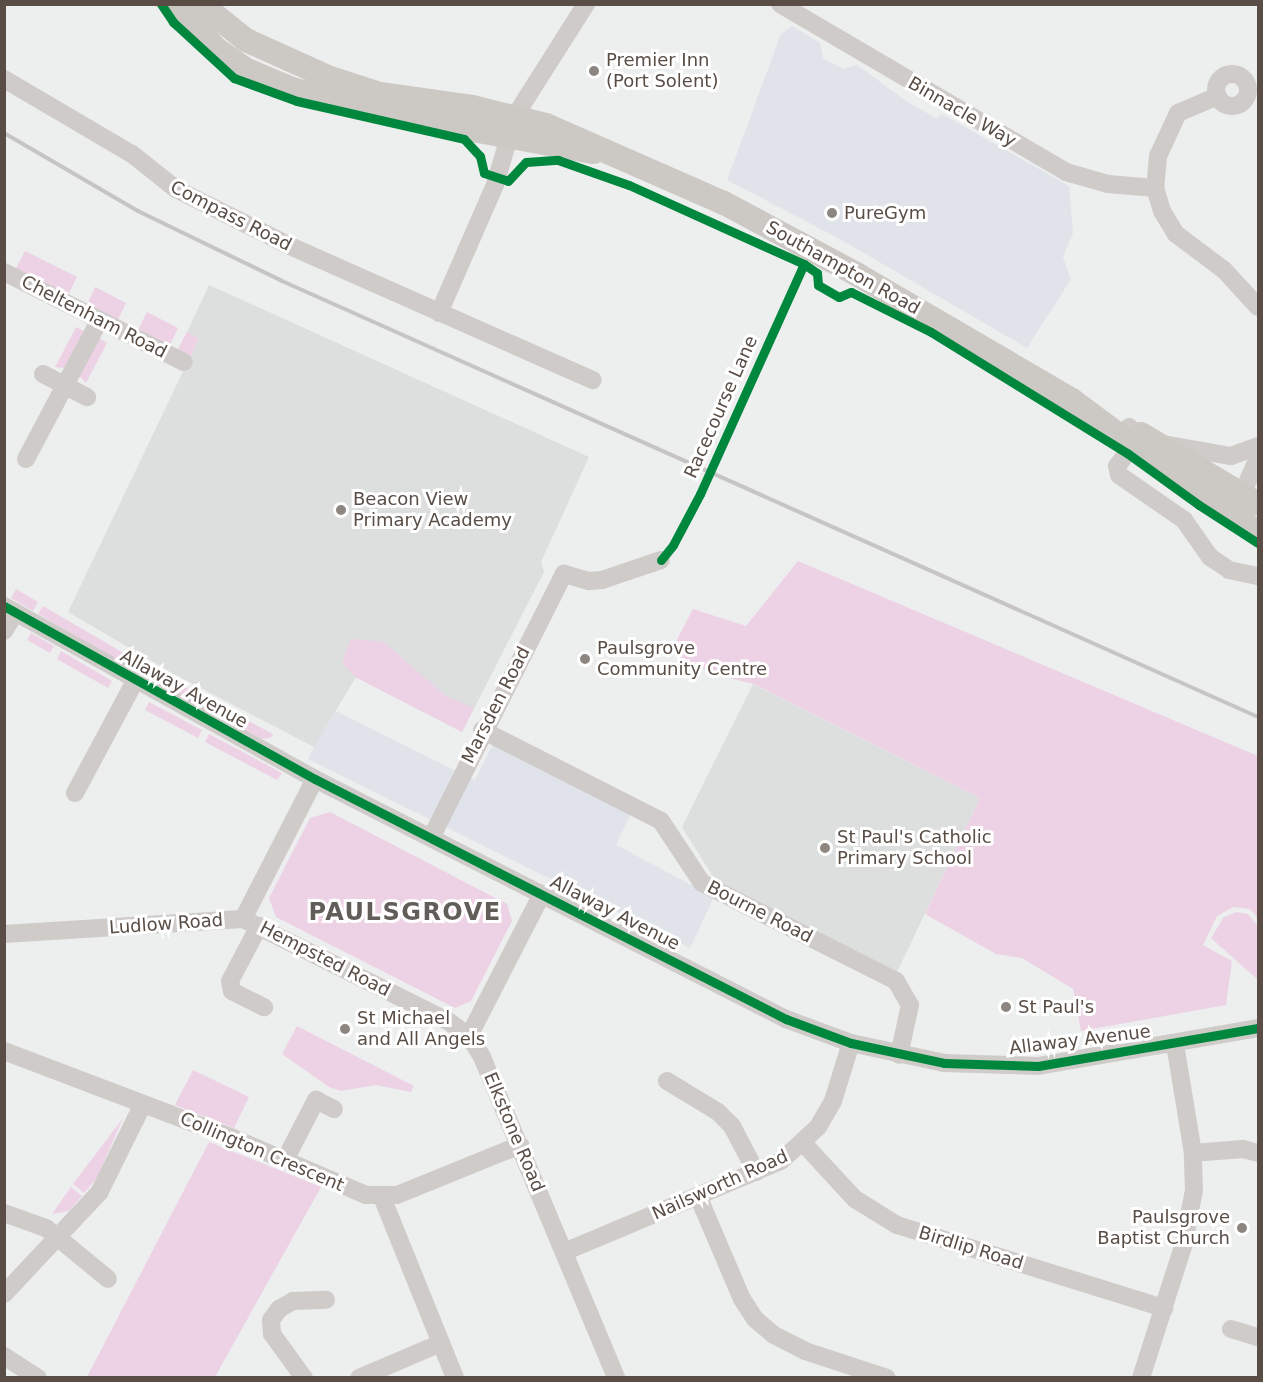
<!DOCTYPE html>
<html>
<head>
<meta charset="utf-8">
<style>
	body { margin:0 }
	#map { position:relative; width:1263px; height:1382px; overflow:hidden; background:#edeeee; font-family:"DejaVu Sans",sans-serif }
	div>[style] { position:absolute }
	.commercial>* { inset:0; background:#e0e3ea }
	.education>* { inset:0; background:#dddfdf }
	.green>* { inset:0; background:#edd2e6 }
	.minor>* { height:18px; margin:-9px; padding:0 9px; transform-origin:9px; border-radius:9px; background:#cecbc9 }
	.minor>.ring { margin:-9px; padding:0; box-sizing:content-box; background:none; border:18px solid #cecbc9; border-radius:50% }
	.major>* { height:24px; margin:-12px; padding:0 12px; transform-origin:12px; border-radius:12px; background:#ccc8c4 }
	.rail>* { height:4px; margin:-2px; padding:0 2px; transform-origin:2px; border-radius:2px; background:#c7c5c4 }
	.cycleway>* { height:9px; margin:-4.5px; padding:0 4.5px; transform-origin:4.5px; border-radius:4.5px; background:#00873e }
	.dots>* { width:16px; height:16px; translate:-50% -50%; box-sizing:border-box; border:3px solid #fff; border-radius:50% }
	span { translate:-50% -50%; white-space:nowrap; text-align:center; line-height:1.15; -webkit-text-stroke:6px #fff; paint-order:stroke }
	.poi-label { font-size:18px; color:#594d45 }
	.left { translate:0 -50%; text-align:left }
	.right { translate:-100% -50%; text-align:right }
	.street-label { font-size:18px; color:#594d45 }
	.district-label { font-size:24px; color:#615d59; font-weight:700; letter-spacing:1.5px }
	.frame { position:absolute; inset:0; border:6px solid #594d45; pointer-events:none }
</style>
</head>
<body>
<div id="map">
	<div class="commercial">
		<i style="clip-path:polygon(792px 26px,820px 43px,823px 58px,843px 69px,857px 65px,909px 103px,936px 118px,942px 114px,1069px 186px,1073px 233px,1063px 257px,1071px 279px,1027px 348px,838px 238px,727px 180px,781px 34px)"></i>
		<i style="clip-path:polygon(333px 710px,475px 780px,494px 742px,631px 813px,616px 845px,714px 897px,690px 948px,308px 759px)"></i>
	</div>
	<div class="education">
		<i style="clip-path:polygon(209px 285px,589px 457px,541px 562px,544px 572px,462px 732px,356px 677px,314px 747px,174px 674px,68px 612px,199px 338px,187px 332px)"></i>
		<i style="clip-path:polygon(753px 684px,980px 798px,897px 972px,717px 883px,682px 827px)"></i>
	</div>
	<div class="green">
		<i style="clip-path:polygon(25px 251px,77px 277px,67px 297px,15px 270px)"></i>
		<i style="clip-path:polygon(95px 287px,126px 303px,117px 322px,86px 307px)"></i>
		<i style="clip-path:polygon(147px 312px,178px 328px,169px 347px,137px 332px)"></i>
		<i style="clip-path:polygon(76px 327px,86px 332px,64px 368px,55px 367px)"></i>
		<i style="clip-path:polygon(187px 332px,199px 338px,190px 357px,177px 351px)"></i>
		<i style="clip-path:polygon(97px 337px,107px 343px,86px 383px,79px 376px)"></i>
		<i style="clip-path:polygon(798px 561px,1258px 756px,1258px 918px,1250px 909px,1233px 907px,1217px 916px,1203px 945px,1232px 961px,1226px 1005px,1081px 1031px,1073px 989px,1022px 958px,996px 954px,925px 914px,980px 798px,754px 684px,716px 675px,670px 653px,693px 609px,746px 626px)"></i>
		<i style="clip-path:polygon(16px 589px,38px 602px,33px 611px,11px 598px)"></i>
		<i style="clip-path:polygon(43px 606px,158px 673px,154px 682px,38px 614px)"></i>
		<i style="clip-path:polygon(31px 633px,54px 646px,50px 653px,27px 640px)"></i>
		<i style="clip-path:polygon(351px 639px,384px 642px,446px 696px,474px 708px,462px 732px,355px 677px,342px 662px)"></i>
		<i style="clip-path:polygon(61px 651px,112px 681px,108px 688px,57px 659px)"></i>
		<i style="clip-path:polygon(164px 676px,273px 734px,271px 738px,262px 739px,160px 685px)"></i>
		<i style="clip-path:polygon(149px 702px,202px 730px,198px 738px,145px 710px)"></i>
		<i style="clip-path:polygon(209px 734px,282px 773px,277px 780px,205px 742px)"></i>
		<i style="clip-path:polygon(330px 812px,507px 904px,512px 921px,471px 1001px,455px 1008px,276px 917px,269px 898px,310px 818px)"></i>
		<i style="clip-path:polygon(1237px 912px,1248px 914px,1258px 926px,1258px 980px,1211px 938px,1224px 917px)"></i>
		<i style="clip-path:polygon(297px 1026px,414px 1086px,411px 1092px,376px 1085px,341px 1091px,329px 1087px,282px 1054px)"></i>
		<i style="clip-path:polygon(193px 1070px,249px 1097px,234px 1128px,175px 1105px)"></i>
		<i style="clip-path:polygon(123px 1118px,97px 1178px,84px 1193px,73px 1184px)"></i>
		<i style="clip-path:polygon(209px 1142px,321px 1187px,215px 1377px,87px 1377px)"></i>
		<i style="clip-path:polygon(71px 1187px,82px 1196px,69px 1211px,52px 1214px)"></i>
	</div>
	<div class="minor">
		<i style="left:780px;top:4px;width:332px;rotate:30.4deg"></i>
		<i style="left:1066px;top:172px;width:44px;rotate:15.9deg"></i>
		<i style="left:1108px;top:184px;width:47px;rotate:4.9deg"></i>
		<i class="ring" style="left:1216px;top:74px;width:14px;height:14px"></i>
		<i style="left:4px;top:79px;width:148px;rotate:30.4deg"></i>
		<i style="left:132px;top:154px;width:56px;rotate:38.5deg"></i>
		<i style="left:176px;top:189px;width:127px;rotate:26.6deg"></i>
		<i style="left:290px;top:246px;width:331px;rotate:23.9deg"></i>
		<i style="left:1218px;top:96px;width:43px;rotate:157deg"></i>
		<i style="left:1178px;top:113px;width:47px;rotate:114.9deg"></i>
		<i style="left:1158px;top:156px;width:32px;rotate:95deg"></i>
		<i style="left:1155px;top:188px;width:24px;rotate:73deg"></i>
		<i style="left:1162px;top:211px;width:27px;rotate:59deg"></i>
		<i style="left:1176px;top:234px;width:60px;rotate:36.9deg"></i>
		<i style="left:1224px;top:270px;width:50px;rotate:47.4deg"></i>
		<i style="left:4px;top:272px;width:201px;rotate:26.6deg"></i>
		<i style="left:439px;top:313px;width:140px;rotate:-66.4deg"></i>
		<i style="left:495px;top:185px;width:72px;rotate:-73.8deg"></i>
		<i style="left:515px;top:116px;width:133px;rotate:-57.6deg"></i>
		<i style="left:43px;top:374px;width:50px;rotate:27.6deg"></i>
		<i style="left:1129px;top:427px;width:18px;rotate:77deg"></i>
		<i style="left:1133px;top:445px;width:26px;rotate:127deg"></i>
		<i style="left:1117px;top:466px;width:9px;rotate:77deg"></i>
		<i style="left:1119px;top:475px;width:79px;rotate:34.7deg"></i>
		<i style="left:1184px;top:520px;width:45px;rotate:54.9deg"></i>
		<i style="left:1210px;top:557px;width:23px;rotate:34deg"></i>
		<i style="left:1229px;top:570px;width:30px;rotate:12deg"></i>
		<i style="left:1169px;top:445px;width:63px;rotate:10.1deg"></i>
		<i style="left:1231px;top:456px;width:29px;rotate:-20deg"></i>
		<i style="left:26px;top:459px;width:156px;rotate:-62.1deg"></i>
		<i style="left:1242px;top:494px;width:39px;rotate:-66deg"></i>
		<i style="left:4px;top:606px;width:356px;rotate:29.1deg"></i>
		<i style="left:315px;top:779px;width:529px;rotate:27deg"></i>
		<i style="left:786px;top:1019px;width:69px;rotate:20.3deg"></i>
		<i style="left:851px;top:1043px;width:95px;rotate:12.1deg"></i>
		<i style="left:944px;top:1063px;width:94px;rotate:1.8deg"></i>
		<i style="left:1038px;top:1066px;width:223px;rotate:-9.8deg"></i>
		<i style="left:4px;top:631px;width:22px;rotate:-58deg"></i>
		<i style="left:482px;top:730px;width:201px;rotate:26.9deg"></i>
		<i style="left:661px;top:821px;width:74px;rotate:56.5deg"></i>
		<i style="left:702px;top:883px;width:217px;rotate:26.8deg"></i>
		<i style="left:896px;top:981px;width:28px;rotate:60deg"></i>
		<i style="left:910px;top:1005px;width:51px;rotate:102.4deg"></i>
		<i style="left:75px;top:793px;width:127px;rotate:-61.8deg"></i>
		<i style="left:431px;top:838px;width:296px;rotate:-63.3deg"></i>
		<i style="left:564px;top:574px;width:26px;rotate:16deg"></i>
		<i style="left:589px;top:581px;width:13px;rotate:-4deg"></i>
		<i style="left:602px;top:580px;width:62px;rotate:-18.7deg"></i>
		<i style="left:243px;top:919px;width:157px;rotate:-62.8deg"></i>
		<i style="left:259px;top:926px;width:62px;rotate:117.8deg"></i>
		<i style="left:230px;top:981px;width:10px;rotate:79deg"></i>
		<i style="left:232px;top:991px;width:36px;rotate:27deg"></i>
		<i style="left:4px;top:934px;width:239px;rotate:-3.6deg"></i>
		<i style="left:243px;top:919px;width:229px;rotate:26.5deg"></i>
		<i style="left:448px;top:1021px;width:26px;rotate:36deg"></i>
		<i style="left:469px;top:1036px;width:25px;rotate:58deg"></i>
		<i style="left:482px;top:1057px;width:348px;rotate:67.3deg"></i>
		<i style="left:469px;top:1036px;width:160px;rotate:-62.8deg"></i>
		<i style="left:4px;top:1051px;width:245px;rotate:20.8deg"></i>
		<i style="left:233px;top:1138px;width:145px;rotate:23.2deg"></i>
		<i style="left:366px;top:1195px;width:31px"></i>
		<i style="left:397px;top:1195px;width:133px;rotate:-22.1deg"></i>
		<i style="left:667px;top:1081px;width:60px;rotate:31.3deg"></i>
		<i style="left:718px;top:1112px;width:20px;rotate:45deg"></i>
		<i style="left:732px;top:1126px;width:52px;rotate:62.4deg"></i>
		<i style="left:804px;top:1144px;width:75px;rotate:47.2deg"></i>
		<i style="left:855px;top:1199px;width:49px;rotate:31.8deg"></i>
		<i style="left:897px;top:1225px;width:280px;rotate:17.3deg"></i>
		<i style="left:1193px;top:1153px;width:50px;rotate:-4.6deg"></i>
		<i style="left:1243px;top:1149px;width:16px;rotate:15deg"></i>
		<i style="left:285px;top:1160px;width:68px;rotate:-62.7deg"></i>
		<i style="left:316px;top:1100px;width:20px;rotate:27deg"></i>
		<i style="left:698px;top:1196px;width:112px;rotate:66.9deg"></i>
		<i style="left:742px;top:1299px;width:24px;rotate:57deg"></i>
		<i style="left:755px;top:1319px;width:25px;rotate:40deg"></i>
		<i style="left:774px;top:1335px;width:35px;rotate:27deg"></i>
		<i style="left:805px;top:1351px;width:86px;rotate:18.2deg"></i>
		<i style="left:382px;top:1197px;width:195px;rotate:68deg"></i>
		<i style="left:4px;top:1213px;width:45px;rotate:19.7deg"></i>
		<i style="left:46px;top:1228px;width:80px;rotate:39.4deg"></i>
		<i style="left:564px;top:1252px;width:235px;rotate:-22.8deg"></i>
		<i style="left:781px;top:1161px;width:50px;rotate:-42.6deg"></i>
		<i style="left:818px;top:1127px;width:30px;rotate:-60deg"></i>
		<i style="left:833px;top:1101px;width:61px;rotate:-72.8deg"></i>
		<i style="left:4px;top:1294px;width:139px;rotate:-46.8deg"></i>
		<i style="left:99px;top:1193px;width:99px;rotate:-63.7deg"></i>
		<i style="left:1231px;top:1329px;width:28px;rotate:17deg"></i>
		<i style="left:4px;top:1356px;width:40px;rotate:32.9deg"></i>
		<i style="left:304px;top:1378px;width:54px;rotate:-126deg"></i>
		<i style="left:272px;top:1334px;width:14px;rotate:-94deg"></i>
		<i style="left:271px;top:1320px;width:14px;rotate:-54deg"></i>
		<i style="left:279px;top:1309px;width:16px;rotate:-30deg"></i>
		<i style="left:293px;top:1301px;width:33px;rotate:-2deg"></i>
		<i style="left:359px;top:1378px;width:89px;rotate:-23.1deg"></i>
		<i style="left:1141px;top:1378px;width:142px;rotate:-72.3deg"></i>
		<i style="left:1184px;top:1243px;width:54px;rotate:-79.3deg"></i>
		<i style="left:1194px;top:1190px;width:37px;rotate:-92deg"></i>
		<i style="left:1193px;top:1153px;width:110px;rotate:-99.4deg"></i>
	</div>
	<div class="major">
		<i style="left:175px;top:4px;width:59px;rotate:47.7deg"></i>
		<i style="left:215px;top:48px;width:39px;rotate:35deg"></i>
		<i style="left:247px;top:70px;width:49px;rotate:22.9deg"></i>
		<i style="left:292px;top:89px;width:108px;rotate:14.4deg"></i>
		<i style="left:397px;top:116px;width:200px;rotate:10.4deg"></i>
		<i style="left:201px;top:4px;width:58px;rotate:38.7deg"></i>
		<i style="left:246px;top:40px;width:92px;rotate:24.3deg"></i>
		<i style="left:330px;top:78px;width:52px;rotate:17.7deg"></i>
		<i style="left:380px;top:94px;width:93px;rotate:8deg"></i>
		<i style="left:472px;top:107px;width:76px;rotate:13.7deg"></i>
		<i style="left:546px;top:125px;width:194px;rotate:23.7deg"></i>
		<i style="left:724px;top:203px;width:152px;rotate:28.2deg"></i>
		<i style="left:858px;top:275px;width:248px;rotate:30.3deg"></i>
		<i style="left:1072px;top:400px;width:171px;rotate:36.7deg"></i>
		<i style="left:1209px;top:502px;width:57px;rotate:31.5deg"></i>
		<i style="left:1141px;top:434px;width:136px;rotate:30.9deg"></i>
	</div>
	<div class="rail">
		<i style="left:4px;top:133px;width:155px;rotate:30.2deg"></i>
		<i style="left:138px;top:211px;width:160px;rotate:25.9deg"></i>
		<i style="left:282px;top:281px;width:1069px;rotate:24.07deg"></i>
	</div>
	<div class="cycleway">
		<i style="left:161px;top:4px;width:22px;rotate:56deg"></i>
		<i style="left:173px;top:22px;width:83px;rotate:42.6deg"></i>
		<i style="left:234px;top:78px;width:67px;rotate:20.1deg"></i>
		<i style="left:297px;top:101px;width:171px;rotate:12.8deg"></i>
		<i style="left:464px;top:139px;width:23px;rotate:47deg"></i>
		<i style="left:480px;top:156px;width:17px;rotate:77deg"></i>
		<i style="left:484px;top:173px;width:25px;rotate:18deg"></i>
		<i style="left:508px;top:181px;width:26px;rotate:-47deg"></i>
		<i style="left:526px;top:162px;width:32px;rotate:-4deg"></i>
		<i style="left:558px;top:160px;width:75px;rotate:19.4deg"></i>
		<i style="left:629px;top:185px;width:192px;rotate:24.3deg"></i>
		<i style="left:804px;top:264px;width:16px;rotate:35deg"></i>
		<i style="left:817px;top:273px;width:12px;rotate:85deg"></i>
		<i style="left:818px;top:285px;width:24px;rotate:30deg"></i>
		<i style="left:839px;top:297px;width:13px;rotate:-23deg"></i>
		<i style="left:851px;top:292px;width:89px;rotate:26.6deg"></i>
		<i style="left:931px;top:332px;width:230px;rotate:31.7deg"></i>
		<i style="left:1127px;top:453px;width:89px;rotate:35.8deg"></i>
		<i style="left:1199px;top:505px;width:70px;rotate:32.8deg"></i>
		<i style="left:661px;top:560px;width:19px;rotate:-51deg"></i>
		<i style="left:673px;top:545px;width:58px;rotate:-62.1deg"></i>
		<i style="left:700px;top:494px;width:252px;rotate:-65.7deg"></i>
		<i style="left:4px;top:606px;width:356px;rotate:29.1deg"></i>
		<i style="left:315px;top:779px;width:529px;rotate:27deg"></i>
		<i style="left:786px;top:1019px;width:69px;rotate:20.3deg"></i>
		<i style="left:851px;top:1043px;width:95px;rotate:12.1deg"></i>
		<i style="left:944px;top:1063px;width:94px;rotate:1.8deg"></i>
		<i style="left:1038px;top:1066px;width:223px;rotate:-9.8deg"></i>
	</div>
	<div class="dots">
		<i style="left:594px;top:71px;background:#8d8580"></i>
		<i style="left:832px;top:213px;background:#8d8580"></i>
		<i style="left:341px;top:510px;background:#8d8580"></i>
		<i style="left:585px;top:659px;background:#8d8580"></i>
		<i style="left:825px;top:848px;background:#8d8580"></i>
		<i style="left:1006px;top:1007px;background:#8d8580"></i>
		<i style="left:345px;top:1029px;background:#8d8580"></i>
		<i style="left:1242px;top:1228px;background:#8d8580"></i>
	</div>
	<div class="poi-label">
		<span class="left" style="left:606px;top:71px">Premier Inn<br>(Port Solent)</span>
		<span class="left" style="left:844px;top:213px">PureGym</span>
		<span class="left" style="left:353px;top:510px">Beacon View<br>Primary Academy</span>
		<span class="left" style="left:597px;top:659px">Paulsgrove<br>Community Centre</span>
		<span class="left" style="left:837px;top:848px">St Paul's Catholic<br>Primary School</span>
		<span class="left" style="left:1018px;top:1007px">St Paul's</span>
		<span class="left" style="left:357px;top:1029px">St Michael<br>and All Angels</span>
		<span class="right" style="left:1230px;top:1228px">Paulsgrove<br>Baptist Church</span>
	</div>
	<div class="street-label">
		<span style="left:962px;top:112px;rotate:30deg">Binnacle Way</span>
		<span style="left:231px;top:216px;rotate:27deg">Compass Road</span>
		<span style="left:843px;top:268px;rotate:29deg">Southampton Road</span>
		<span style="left:94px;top:317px;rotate:27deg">Cheltenham Road</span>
		<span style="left:721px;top:407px;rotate:-66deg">Racecourse Lane</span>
		<span style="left:184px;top:689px;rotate:29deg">Allaway Avenue</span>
		<span style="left:496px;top:705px;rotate:-63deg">Marsden Road</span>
		<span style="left:760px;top:912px;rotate:27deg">Bourne Road</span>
		<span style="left:615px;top:913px;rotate:27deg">Allaway Avenue</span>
		<span style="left:166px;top:924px;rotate:-4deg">Ludlow Road</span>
		<span style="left:325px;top:959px;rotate:27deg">Hempsted Road</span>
		<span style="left:1080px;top:1040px;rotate:-7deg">Allaway Avenue</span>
		<span style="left:514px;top:1132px;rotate:67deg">Elkstone Road</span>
		<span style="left:262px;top:1152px;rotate:23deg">Collington Crescent</span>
		<span style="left:720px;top:1185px;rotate:-24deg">Nailsworth Road</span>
		<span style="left:971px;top:1248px;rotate:17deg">Birdlip Road</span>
	</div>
	<div class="district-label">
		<span style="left:405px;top:913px">PAULSGROVE</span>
	</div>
	<div class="frame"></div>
</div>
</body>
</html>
